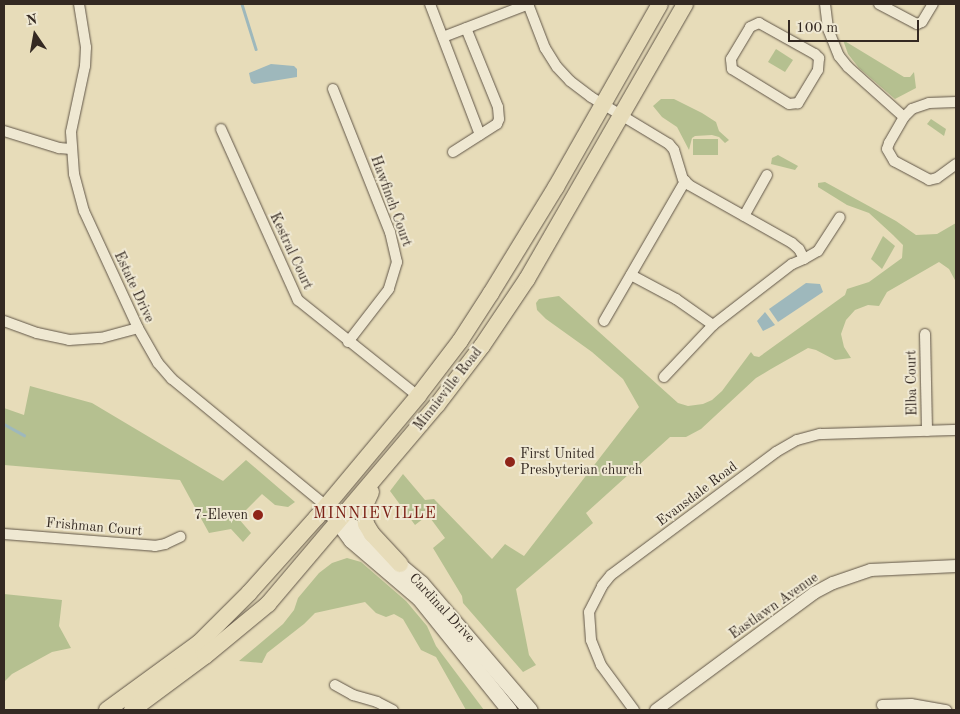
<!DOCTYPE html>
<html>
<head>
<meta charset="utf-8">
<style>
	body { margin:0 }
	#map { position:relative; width:960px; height:714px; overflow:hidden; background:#e7dcb9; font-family:"Old Standard TT",serif }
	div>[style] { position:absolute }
	.green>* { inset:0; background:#b5c090 }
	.water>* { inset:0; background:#9eb8bc }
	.stream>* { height:2.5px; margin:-1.25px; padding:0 1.25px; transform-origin:1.25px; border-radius:1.25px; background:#9eb8bc }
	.roads { filter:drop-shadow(0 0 1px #615648) drop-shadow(0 0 1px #615648) }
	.minor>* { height:10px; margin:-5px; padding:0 5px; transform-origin:5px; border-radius:5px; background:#efe8d2 }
	.tertiary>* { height:12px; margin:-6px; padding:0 6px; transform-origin:6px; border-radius:6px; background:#efe8d2 }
	.secondary>* { height:15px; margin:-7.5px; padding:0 7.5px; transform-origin:7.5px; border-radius:7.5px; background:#efe8d2 }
	.primary>* { height:16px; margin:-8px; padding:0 8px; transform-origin:8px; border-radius:8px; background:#e7dcb9 }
	.dots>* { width:14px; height:14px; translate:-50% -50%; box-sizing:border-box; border:2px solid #efe8d2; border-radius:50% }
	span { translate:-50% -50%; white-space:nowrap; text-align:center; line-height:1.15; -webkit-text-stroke:4px #efe8d2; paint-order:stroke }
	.street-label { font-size:14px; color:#342922 }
	.poi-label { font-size:14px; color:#342922 }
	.left { translate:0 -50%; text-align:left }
	.right { translate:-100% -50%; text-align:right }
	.quarter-label { font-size:16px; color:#7a1f14; letter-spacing:1px }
	.frame { position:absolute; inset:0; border:5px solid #342922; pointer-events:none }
	.north { position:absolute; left:10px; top:10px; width:50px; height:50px; -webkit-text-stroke:4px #efe8d2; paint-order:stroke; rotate:348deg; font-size:14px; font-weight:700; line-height:20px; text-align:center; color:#342922 }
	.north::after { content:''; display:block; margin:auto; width:18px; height:22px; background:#342922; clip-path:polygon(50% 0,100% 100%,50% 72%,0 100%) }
	.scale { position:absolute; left:788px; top:20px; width:131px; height:22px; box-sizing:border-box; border:2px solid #342922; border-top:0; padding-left:6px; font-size:15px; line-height:18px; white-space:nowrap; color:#342922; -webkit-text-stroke:4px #efe8d2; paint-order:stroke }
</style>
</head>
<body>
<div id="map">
	<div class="green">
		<i style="clip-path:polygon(843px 40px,904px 77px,910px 77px,914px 72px,916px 88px,895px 99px,859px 68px,848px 54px)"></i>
		<i style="clip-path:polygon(776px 49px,793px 60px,785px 72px,768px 62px)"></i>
		<i style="clip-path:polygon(661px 99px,674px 99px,702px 113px,716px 122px,719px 131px,729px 140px,725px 143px,719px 137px,712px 135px,695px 136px,692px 138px,689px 150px,677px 127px,662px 117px,653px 106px)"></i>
		<i style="clip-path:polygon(931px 119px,946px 129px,944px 136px,927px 124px)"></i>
		<i style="clip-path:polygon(693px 139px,718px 139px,718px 155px,693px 155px)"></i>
		<i style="clip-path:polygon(778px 155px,798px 166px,795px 170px,771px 164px,772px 158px)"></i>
		<i style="clip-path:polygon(825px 182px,896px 221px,916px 235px,937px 234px,956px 223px,956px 282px,949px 269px,939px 262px,887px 292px,879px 306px,868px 305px,855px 310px,846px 320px,841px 334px,844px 347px,851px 358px,835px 360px,816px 350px,808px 348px,771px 369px,756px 378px,701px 429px,686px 437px,670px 437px,586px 513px,593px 523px,516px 589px,529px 655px,536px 665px,523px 672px,463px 603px,462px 596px,433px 548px,445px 538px,428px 515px,415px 525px,390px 491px,403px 474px,425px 500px,434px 499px,492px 559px,505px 544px,524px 556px,639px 407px,623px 379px,592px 352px,546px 319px,537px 310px,536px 303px,539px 299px,559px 296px,678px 403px,688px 406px,703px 404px,712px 400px,722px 391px,751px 352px,754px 356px,759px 357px,845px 295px,847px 289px,869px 282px,902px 258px,903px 245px,893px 235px,869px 213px,847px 205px,818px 187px,818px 183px)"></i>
		<i style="clip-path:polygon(883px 236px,895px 246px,882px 269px,871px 259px)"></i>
		<i style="clip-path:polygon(30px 386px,92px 403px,223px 481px,246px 460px,295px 502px,288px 507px,275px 505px,262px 494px,238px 518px,251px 533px,243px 542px,231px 529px,209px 533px,180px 480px,4px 465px,4px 408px,24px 415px)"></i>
		<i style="clip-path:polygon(347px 558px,361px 562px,406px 601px,427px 626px,436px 646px,484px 710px,466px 710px,436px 657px,421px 650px,403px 619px,394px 614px,386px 617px,376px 613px,365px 602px,315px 613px,304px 624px,267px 653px,262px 663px,239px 661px,283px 624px,294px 610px,298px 598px,319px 573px,332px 563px)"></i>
		<i style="clip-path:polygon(4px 594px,62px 600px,59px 626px,71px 648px,52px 652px,12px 674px,4px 682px)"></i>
	</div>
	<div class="water">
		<i style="clip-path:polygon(271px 64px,294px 66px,297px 69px,297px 77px,254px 84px,251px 82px,249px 73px)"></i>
		<i style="clip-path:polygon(806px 283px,820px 284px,823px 292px,778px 322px,769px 309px)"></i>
		<i style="clip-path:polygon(765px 312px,775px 325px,763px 331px,757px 321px)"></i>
	</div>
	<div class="stream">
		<i style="left:242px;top:4px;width:47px;rotate:72.7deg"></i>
		<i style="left:4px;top:424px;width:23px;rotate:29deg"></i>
	</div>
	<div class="roads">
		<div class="minor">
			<i style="left:79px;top:4px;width:44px;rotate:80.8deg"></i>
			<i style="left:86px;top:47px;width:19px;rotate:93deg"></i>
			<i style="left:85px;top:66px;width:67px;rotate:102deg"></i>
			<i style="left:71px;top:132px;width:42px;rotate:85.9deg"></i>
			<i style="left:74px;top:174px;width:38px;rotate:75deg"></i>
			<i style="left:84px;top:211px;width:129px;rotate:65.2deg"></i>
			<i style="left:138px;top:328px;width:40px;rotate:60.3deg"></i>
			<i style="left:158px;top:363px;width:21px;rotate:49deg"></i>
			<i style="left:172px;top:379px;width:200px;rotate:39.5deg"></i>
			<i style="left:430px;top:4px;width:140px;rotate:69.1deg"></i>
			<i style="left:528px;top:4px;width:47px;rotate:68.9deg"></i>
			<i style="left:545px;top:48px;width:22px;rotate:58deg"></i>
			<i style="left:557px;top:67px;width:19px;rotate:47deg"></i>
			<i style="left:570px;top:81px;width:26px;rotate:37deg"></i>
			<i style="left:591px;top:97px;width:91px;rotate:31.1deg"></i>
			<i style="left:669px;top:144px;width:8px;rotate:50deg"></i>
			<i style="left:674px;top:150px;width:30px;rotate:73deg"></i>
			<i style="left:683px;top:179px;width:8px;rotate:45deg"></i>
			<i style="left:689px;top:185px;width:118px;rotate:29.4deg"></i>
			<i style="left:792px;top:243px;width:9px;rotate:41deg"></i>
			<i style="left:799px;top:249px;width:11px;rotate:63deg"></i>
			<i style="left:804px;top:259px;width:13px;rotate:157deg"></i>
			<i style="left:792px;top:264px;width:100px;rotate:142.3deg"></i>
			<i style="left:713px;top:325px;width:45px;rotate:-144.9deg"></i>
			<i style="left:676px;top:299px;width:51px;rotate:-151.9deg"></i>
			<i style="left:825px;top:4px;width:25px;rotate:83deg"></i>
			<i style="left:828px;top:29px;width:29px;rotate:68deg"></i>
			<i style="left:839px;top:56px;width:14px;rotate:51deg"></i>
			<i style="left:848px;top:67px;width:75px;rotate:41.8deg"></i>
			<i style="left:879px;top:4px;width:43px;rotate:27.8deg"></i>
			<i style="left:917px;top:24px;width:5px;rotate:-22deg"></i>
			<i style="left:922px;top:22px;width:21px;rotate:-59deg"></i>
			<i style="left:759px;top:23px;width:64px;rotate:29deg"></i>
			<i style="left:815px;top:54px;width:6px;rotate:45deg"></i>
			<i style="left:819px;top:58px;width:12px;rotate:95deg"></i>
			<i style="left:818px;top:70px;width:39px;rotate:121deg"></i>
			<i style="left:798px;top:103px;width:9px;rotate:174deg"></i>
			<i style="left:789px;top:104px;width:67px;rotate:-148.4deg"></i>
			<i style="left:732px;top:69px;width:10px;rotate:-96deg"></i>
			<i style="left:731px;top:59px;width:37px;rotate:-59deg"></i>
			<i style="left:750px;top:27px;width:10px;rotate:-24deg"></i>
			<i style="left:443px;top:37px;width:92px;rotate:-21deg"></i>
			<i style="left:333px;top:89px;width:154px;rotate:68.3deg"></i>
			<i style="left:390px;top:232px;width:31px;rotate:77deg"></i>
			<i style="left:397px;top:262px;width:28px;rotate:107deg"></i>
			<i style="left:389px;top:289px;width:67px;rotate:127.7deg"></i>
			<i style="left:956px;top:102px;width:27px;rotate:178deg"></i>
			<i style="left:929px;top:103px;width:18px;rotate:161deg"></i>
			<i style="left:912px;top:109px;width:11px;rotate:135deg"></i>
			<i style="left:904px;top:117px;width:30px;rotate:120deg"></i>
			<i style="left:889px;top:143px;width:6px;rotate:108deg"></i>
			<i style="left:887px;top:149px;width:14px;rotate:60deg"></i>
			<i style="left:894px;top:161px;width:40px;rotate:28deg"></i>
			<i style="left:929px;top:180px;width:8px;rotate:-14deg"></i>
			<i style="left:937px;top:178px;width:24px;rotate:-36deg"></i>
			<i style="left:221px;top:129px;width:188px;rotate:65.8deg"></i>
			<i style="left:298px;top:300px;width:154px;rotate:38.7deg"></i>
			<i style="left:4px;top:131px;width:58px;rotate:17.2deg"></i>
			<i style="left:59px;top:148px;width:12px;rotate:5deg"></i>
			<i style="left:453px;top:152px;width:52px;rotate:-32.5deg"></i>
			<i style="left:497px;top:124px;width:5px;rotate:-68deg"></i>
			<i style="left:499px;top:119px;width:12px;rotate:-95deg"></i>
			<i style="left:498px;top:107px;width:85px;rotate:-112.1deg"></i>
			<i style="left:744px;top:216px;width:47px;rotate:-60.7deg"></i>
			<i style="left:804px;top:259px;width:16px;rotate:-30deg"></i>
			<i style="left:818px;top:251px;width:40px;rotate:-57.1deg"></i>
			<i style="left:4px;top:321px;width:35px;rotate:20deg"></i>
			<i style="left:37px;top:333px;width:33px;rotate:12deg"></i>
			<i style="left:69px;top:340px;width:32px;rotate:-4deg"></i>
			<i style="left:101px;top:338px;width:38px;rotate:-15deg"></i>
			<i style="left:604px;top:321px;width:162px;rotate:-59.9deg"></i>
			<i style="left:925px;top:334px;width:97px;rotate:88.8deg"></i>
			<i style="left:664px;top:377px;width:71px;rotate:-46.7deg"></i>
			<i style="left:4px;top:534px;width:151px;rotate:4.5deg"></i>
			<i style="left:155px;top:546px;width:10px;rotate:-11deg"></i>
			<i style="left:165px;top:544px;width:17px;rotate:-25deg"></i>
			<i style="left:335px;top:685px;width:21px;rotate:29deg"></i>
			<i style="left:353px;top:695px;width:25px;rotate:16deg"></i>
			<i style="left:377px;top:702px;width:18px;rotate:27deg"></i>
			<i style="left:882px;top:705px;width:29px;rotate:-2deg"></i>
			<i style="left:911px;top:704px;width:36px;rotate:10deg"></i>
			<i style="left:634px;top:710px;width:56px;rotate:-126.3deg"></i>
			<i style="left:601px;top:665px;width:27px;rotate:-112deg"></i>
			<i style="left:591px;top:640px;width:28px;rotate:-94deg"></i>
			<i style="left:589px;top:612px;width:29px;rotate:-63deg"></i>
			<i style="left:602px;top:586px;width:14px;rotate:-51deg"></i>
			<i style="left:611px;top:575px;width:206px;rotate:-36.7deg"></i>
			<i style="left:776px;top:452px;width:24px;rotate:-30deg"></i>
			<i style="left:797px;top:440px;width:24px;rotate:-15deg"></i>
			<i style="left:820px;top:434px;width:136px;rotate:-1.7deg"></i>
		</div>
		<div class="tertiary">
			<i style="left:656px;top:710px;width:197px;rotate:-36.5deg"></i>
			<i style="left:814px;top:593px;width:21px;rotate:-28deg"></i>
			<i style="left:833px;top:583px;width:40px;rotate:-18.9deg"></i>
			<i style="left:871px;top:570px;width:85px;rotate:-2.7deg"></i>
		</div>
		<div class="secondary">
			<i style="left:326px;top:506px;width:42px;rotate:53.7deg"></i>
			<i style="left:351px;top:540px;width:89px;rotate:40.5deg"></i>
			<i style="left:419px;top:598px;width:144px;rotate:51.2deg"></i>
			<i style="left:340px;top:522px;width:15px;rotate:20deg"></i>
			<i style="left:354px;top:527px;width:87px;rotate:39.9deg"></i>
			<i style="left:421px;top:583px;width:167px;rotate:49.4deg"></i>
		</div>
		<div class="primary">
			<i style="left:371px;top:492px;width:17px;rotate:114deg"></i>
			<i style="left:364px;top:508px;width:16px;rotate:83deg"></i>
			<i style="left:366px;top:524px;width:12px;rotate:59deg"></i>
			<i style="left:372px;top:534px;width:41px;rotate:47deg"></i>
			<i style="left:107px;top:710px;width:114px;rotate:-36.1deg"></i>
			<i style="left:199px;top:643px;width:71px;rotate:-45deg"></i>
			<i style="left:249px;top:593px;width:102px;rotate:-48.2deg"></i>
			<i style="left:317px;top:517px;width:158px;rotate:-50.1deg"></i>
			<i style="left:418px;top:396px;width:69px;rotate:-52.6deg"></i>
			<i style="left:460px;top:341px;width:57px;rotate:-57.1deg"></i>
			<i style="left:491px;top:293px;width:124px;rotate:-58.5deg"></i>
			<i style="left:556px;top:187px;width:210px;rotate:-60.4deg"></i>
			<i style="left:132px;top:710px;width:91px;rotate:-36.5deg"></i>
			<i style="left:205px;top:656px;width:82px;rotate:-39.5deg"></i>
			<i style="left:268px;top:604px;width:261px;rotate:-49.7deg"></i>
			<i style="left:437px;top:405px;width:74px;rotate:-52.7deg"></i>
			<i style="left:482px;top:346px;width:81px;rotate:-56.1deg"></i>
			<i style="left:527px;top:279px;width:317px;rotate:-60.1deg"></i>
		</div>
	</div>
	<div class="dots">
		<i style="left:510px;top:462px;background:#8f2418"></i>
		<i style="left:258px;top:515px;background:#8f2418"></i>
	</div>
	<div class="street-label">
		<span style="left:391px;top:201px;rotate:70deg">Hawfinch Court</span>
		<span style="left:291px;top:251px;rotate:65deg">Kestral Court</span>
		<span style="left:134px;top:287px;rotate:65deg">Estate Drive</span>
		<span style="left:912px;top:383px;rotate:-91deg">Elba Court</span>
		<span style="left:448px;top:389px;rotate:-52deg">Minnieville Road</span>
		<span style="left:697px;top:494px;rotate:-37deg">Evansdale Road</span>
		<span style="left:94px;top:527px;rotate:5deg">Frishman Court</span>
		<span style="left:774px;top:606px;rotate:-35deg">Eastlawn Avenue</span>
		<span style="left:442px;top:608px;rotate:47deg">Cardinal Drive</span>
	</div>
	<div class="poi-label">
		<span class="left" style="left:520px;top:462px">First United<br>Presbyterian church</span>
		<span class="right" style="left:248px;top:515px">7-Eleven</span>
	</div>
	<div class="quarter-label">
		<span style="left:375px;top:514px">MINNIEVILLE</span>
	</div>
	<div class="frame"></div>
	<div class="north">N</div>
	<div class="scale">100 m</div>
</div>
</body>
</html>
